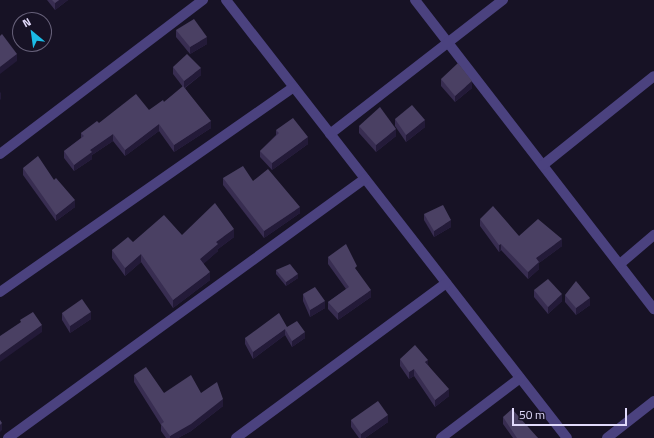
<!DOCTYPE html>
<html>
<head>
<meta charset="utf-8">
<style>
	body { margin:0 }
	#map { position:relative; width:654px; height:438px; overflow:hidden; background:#171225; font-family:"Titillium Web",sans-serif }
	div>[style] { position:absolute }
	.minor>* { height:10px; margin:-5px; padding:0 5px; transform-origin:5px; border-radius:5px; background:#4b427f }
	.wall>* { inset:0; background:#382d51 }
	.shaded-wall>* { inset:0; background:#231a38 }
	.building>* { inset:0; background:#4a4063 }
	span { translate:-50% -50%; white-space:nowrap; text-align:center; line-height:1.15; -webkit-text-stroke:4px #171225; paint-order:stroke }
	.north { position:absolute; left:12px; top:12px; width:40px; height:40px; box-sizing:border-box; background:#171225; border:1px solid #68627b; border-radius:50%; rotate:331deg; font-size:11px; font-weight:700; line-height:16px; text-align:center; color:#e1dafb }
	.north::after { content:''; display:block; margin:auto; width:14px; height:18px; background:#1bbce6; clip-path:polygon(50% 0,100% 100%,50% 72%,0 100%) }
	.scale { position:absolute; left:512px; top:408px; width:115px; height:18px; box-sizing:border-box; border:2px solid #e1dafb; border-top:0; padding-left:5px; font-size:12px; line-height:14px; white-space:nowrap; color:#e1dafb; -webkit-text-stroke:3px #171225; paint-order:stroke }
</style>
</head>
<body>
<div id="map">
	<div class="minor">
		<i style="left:226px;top:0;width:555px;rotate:52.1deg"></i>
		<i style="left:415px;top:0;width:391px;rotate:52.3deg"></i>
		<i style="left:330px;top:134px;width:219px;rotate:-37.8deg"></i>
		<i style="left:0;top:154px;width:255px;rotate:-37.2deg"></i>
		<i style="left:543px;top:165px;width:142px;rotate:-38.7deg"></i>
		<i style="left:620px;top:264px;width:45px;rotate:-40.5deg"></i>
		<i style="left:0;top:292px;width:358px;rotate:-34.9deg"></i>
		<i style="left:8px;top:438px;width:441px;rotate:-36deg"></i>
		<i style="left:236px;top:438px;width:261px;rotate:-36.4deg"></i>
		<i style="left:441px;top:438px;width:99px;rotate:-37.2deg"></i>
		<i style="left:607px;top:438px;width:60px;rotate:-38.2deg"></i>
	</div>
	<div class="wall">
		<i style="clip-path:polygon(47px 0,68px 0,55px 10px)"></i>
		<i style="clip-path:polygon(176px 30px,207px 44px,190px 54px,176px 37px)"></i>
		<i style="clip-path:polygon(173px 67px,201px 75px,185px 88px,211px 128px,174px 152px,159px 131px,125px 156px,113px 141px,92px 155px,92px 159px,74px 171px,64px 158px,64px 151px,81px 138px,81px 133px,99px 123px,149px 110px,164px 102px,183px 87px,173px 74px)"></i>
		<i style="clip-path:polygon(441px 79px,472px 88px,455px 102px,441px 86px)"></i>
		<i style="clip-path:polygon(395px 119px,425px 127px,406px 142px,395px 126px)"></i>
		<i style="clip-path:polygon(359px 126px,396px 136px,376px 152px,359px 133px)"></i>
		<i style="clip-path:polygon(276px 130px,308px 144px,272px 170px,260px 157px,260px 151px,276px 135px)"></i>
		<i style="clip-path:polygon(23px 168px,54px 180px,75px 207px,56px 221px,23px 175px)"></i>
		<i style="clip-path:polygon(223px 178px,253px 181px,300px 213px,264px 238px,223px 185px)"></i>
		<i style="clip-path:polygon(424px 214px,451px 227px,434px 237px,424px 220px)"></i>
		<i style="clip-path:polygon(480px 219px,519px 236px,562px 246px,539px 263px,539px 269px,528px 279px,501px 250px,499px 252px,480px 226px)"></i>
		<i style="clip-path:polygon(182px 235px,234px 237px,218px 249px,218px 251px,203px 264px,210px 280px,173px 308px,141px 262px,125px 276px,112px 258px,112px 250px,133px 242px)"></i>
		<i style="clip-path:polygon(328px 257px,357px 271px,371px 297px,338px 320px,328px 309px,328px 302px,346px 289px,328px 264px)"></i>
		<i style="clip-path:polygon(276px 270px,298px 278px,286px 286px,276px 274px)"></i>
		<i style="clip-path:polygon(534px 290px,562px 301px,548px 314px,534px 297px)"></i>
		<i style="clip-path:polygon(303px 294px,325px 308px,310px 317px,303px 301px)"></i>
		<i style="clip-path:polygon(565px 295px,590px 305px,576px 315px,565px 302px)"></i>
		<i style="clip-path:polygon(62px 313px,91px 319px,70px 333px,62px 320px)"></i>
		<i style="clip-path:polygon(287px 327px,305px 338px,292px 347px,285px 335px,253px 359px,245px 344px,245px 338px)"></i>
		<i style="clip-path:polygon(400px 359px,428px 365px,449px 396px,435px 407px,414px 376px,409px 379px,400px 366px)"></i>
		<i style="clip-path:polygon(134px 375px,164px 393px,201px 393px,223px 406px,191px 431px,178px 438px,166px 438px,161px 431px,161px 425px,134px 382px)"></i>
		<i style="clip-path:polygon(503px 417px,538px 438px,513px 438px,503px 424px)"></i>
		<i style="clip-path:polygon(351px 420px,388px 422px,365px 438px,359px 438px,351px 427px)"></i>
	</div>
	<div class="shaded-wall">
		<i style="clip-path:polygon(59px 0,68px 0,55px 10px,55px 3px)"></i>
		<i style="clip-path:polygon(207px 37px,207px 44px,190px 54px,190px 47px)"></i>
		<i style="clip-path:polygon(17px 54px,17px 61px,0 74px,0 67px)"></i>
		<i style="clip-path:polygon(201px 68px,201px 75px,184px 88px,184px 81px)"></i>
		<i style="clip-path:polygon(472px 81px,472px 88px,455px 102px,455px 96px)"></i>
		<i style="clip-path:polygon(1px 92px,1px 99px,0 100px,0 93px)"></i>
		<i style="clip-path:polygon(425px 120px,425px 127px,406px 142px,406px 135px)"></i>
		<i style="clip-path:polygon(211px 121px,211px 128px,174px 152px,174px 145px)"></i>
		<i style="clip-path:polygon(159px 124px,159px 131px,125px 156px,125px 150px)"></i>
		<i style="clip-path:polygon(396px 129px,396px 136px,376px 152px,376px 145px)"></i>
		<i style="clip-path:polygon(113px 134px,113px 141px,92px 155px,92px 159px,74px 171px,74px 165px,90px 150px)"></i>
		<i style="clip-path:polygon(308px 137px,308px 144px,272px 170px,272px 163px)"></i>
		<i style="clip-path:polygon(75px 200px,75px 207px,56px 221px,56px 215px)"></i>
		<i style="clip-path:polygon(300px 207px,300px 213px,264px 238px,264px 231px)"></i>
		<i style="clip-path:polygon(451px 220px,451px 227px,434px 237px,434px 231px)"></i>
		<i style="clip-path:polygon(234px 229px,234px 237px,218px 249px,218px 251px,200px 267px,200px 259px,216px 242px)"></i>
		<i style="clip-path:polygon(562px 239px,562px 246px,539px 263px,539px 269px,528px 279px,528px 272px,536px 258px)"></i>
		<i style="clip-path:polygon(501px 244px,501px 250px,499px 252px,499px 245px)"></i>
		<i style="clip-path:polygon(141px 254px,141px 262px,125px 276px,125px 268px)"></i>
		<i style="clip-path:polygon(210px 272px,210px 280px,173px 308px,173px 300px)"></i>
		<i style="clip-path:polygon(298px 274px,298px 278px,286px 286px,286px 282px)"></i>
		<i style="clip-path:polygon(371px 290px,371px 297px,338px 320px,338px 313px)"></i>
		<i style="clip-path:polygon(562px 294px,562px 301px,548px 314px,548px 307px)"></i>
		<i style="clip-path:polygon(590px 298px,590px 305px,576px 315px,576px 308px)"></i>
		<i style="clip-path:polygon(325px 301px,325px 308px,310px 317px,310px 310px)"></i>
		<i style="clip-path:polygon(91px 312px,91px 319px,70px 333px,70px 326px)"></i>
		<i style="clip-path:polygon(42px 325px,42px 332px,0 362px,0 355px)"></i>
		<i style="clip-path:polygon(285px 329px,285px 335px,253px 359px,253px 352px)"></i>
		<i style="clip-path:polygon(305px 332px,305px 338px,292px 347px,292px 341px)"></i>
		<i style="clip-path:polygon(428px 360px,428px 366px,425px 362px)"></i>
		<i style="clip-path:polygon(414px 369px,414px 376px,409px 379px,409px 372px)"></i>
		<i style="clip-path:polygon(449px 389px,449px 396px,435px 407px,435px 400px)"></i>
		<i style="clip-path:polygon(223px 399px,223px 406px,191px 431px,178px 438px,170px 438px,170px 436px)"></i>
		<i style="clip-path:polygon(388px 415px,388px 422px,365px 438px,361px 438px,361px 434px)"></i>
		<i style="clip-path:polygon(2px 423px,2px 430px,0 432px,0 425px)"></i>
	</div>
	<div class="building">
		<i style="clip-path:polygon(52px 0,59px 0,55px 3px)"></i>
		<i style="clip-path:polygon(194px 19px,207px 37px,190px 47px,176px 30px)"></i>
		<i style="clip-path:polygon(2px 34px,17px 54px,0 67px,0 36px)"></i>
		<i style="clip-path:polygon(187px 54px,201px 68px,184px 81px,173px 67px)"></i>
		<i style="clip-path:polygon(458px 63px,472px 81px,455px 96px,441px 79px)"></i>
		<i style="clip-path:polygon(183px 86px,211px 121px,174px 145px,159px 124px,125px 150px,113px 134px,90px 150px,92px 152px,74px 165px,64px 151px,84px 136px,81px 133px,97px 121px,99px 123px,136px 94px,149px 110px,163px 100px,164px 102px)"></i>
		<i style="clip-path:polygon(412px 105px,425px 120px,406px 135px,395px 119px)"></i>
		<i style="clip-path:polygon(380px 107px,396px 129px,376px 145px,359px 126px)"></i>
		<i style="clip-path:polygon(293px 118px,308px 137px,272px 163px,260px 151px,279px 133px,276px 130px)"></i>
		<i style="clip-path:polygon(38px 156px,54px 180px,56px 178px,75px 200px,56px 215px,23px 168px)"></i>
		<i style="clip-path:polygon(243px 166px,253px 181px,268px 169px,300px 207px,264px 231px,223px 178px)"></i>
		<i style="clip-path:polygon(215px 203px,234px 229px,216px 242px,218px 244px,200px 259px,210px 272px,173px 300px,141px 254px,125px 268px,112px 250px,128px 237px,133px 242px,164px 215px,182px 235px)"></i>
		<i style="clip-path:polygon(443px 205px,451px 220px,434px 231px,424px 214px)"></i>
		<i style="clip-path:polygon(493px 206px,519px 236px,538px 219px,562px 239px,536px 258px,539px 262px,528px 272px,501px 244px,499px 245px,480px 219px)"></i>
		<i style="clip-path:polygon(346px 244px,357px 266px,355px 268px,371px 290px,338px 313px,328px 302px,349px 287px,328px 257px)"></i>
		<i style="clip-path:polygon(290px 264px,298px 274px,286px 282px,276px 270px)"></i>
		<i style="clip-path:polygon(548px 279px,562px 294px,548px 307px,534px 290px)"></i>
		<i style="clip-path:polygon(576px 281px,590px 298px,576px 308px,565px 295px)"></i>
		<i style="clip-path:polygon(315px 287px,325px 301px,310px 310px,303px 294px)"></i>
		<i style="clip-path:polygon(82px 299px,91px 312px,70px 326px,62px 313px)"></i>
		<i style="clip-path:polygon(33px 312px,42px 325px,0 355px,0 336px,21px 322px,20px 320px)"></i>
		<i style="clip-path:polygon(279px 313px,287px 327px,297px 321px,305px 332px,292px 341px,285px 329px,253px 352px,245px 338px)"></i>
		<i style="clip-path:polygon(415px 345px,428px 360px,425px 362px,449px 389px,435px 400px,414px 369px,409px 372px,400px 359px)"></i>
		<i style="clip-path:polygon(146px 367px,164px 393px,191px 375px,201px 393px,217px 382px,223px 399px,191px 424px,170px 436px,161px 424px,164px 422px,134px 375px)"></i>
		<i style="clip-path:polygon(378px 401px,388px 415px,361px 434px,351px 420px)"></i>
		<i style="clip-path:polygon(512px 409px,538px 438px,517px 438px,503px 417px)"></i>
		<i style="clip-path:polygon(0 420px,2px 423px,0 425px)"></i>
	</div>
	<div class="north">N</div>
	<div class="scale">50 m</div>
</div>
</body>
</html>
